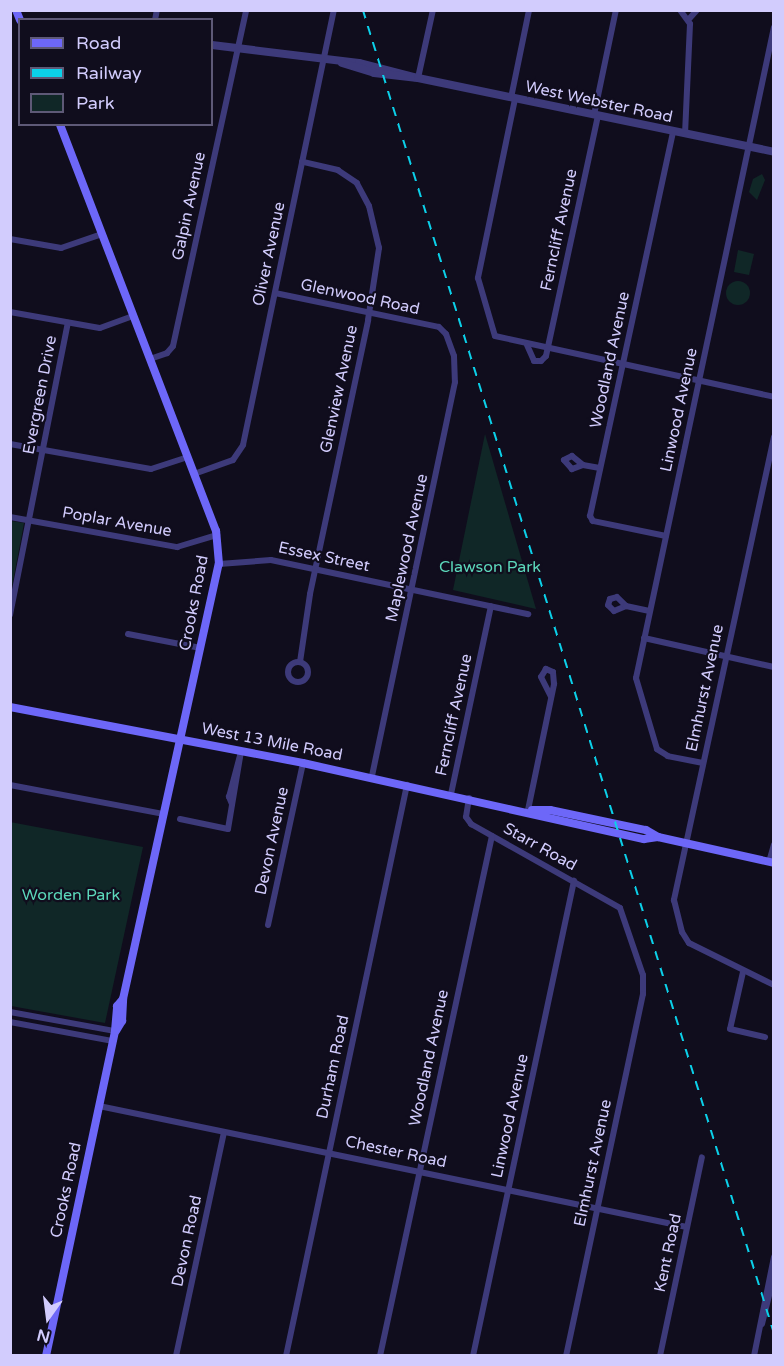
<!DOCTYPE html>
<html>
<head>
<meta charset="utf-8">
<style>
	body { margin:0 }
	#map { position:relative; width:784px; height:1366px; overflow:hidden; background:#100d1d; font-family:"Varela Round",sans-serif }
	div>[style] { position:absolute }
	.green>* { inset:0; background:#102727 }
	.round { border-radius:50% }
	.minor>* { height:6px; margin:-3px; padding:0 3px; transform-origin:3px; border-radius:3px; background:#3d3a7a }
	.minor>.ring { margin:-3px; padding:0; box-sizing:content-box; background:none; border:6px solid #3d3a7a; border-radius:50% }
	.tertiary>* { height:8px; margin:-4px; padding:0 4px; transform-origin:4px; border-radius:4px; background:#3d3a7a }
	.secondary>* { height:8px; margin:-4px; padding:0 4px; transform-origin:4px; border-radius:4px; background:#6d67f8 }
	.rail>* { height:1.5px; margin-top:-0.75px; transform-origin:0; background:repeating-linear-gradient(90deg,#0bd0e9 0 9px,transparent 0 17px) }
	span { translate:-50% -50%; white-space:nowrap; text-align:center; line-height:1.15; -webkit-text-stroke:4.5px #100d1d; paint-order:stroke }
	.street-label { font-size:16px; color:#d2ccfd }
	.park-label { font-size:16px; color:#5cd8bb }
	.frame { position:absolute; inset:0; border:12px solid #d2ccfd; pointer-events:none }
	.legend { position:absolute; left:18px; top:18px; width:195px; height:108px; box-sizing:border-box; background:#100d1d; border:2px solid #5e5977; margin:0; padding:8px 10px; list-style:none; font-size:18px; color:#d2ccfd }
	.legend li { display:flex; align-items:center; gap:12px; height:30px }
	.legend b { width:30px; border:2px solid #5e5977 }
	.north { position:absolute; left:18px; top:1288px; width:60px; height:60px; -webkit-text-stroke:4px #100d1d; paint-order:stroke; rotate:194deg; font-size:16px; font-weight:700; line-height:24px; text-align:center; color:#d2ccfd }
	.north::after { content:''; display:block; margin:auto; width:21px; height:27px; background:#d2ccfd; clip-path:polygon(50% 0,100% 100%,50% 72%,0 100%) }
</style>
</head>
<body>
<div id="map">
	<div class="green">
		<i style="clip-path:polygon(762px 174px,765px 180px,757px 200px,749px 192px,753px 179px)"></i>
		<i style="clip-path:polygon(738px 250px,754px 254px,749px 275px,734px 272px)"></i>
		<i class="round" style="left:726px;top:281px;width:24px;height:24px"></i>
		<i style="clip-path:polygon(485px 434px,536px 609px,453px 590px)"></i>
		<i style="clip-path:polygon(11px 521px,24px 523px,11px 592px,10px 521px)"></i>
		<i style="clip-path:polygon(10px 822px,143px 847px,105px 1023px,11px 1006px)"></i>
	</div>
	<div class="minor">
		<i style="left:680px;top:10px;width:17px;rotate:54deg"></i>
		<i style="left:690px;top:24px;width:110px;rotate:92.6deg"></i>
		<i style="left:689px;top:19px;width:12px;rotate:-48deg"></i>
		<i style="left:155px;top:20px;width:10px;rotate:-79deg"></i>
		<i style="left:418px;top:78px;width:70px;rotate:-77.6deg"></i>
		<i style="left:511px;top:98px;width:90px;rotate:-78.4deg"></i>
		<i style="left:515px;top:99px;width:183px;rotate:101.7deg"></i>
		<i style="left:478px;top:278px;width:60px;rotate:73.7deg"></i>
		<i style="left:495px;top:336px;width:286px;rotate:12.3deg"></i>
		<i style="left:594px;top:115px;width:107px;rotate:-78.2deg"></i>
		<i style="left:10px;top:239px;width:52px;rotate:10deg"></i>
		<i style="left:61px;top:248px;width:43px;rotate:-18.9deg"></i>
		<i style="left:275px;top:293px;width:167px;rotate:11.7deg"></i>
		<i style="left:439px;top:327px;width:10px;rotate:45deg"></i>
		<i style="left:446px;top:334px;width:23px;rotate:70deg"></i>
		<i style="left:454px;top:356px;width:26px;rotate:88deg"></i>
		<i style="left:455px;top:382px;width:404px;rotate:101.9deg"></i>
		<i style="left:10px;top:312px;width:91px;rotate:10.1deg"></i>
		<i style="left:100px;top:328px;width:35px;rotate:-20deg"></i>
		<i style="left:527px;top:345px;width:17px;rotate:66deg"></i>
		<i style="left:534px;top:361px;width:7px"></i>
		<i style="left:541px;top:361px;width:7px;rotate:-45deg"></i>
		<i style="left:546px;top:356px;width:246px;rotate:-77.8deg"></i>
		<i style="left:150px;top:359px;width:18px;rotate:-19deg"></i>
		<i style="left:167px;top:353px;width:9px;rotate:-49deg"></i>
		<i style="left:173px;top:346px;width:344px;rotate:-77.7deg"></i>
		<i style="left:774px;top:437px;width:474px;rotate:102.2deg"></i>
		<i style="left:674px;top:900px;width:33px;rotate:76deg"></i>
		<i style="left:682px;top:932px;width:13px;rotate:58deg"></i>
		<i style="left:689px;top:943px;width:95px;rotate:26.3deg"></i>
		<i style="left:10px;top:444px;width:143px;rotate:10.1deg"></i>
		<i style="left:151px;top:469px;width:38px;rotate:-18deg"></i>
		<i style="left:583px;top:465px;width:12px;rotate:160deg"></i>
		<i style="left:572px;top:469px;width:12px;rotate:-132deg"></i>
		<i style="left:564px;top:460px;width:9px;rotate:-27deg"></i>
		<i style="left:572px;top:456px;width:14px;rotate:39deg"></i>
		<i style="left:583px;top:465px;width:17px;rotate:10deg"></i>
		<i style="left:194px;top:474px;width:41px;rotate:-19.7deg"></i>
		<i style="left:233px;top:460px;width:18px;rotate:-56deg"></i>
		<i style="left:243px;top:445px;width:444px;rotate:-78.2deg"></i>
		<i style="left:10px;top:517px;width:170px;rotate:10.2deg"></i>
		<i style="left:177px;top:547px;width:42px;rotate:-16.7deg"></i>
		<i style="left:666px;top:536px;width:75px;rotate:-168.4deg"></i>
		<i style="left:593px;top:521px;width:6px;rotate:-121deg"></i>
		<i style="left:590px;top:516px;width:393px;rotate:-77.8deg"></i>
		<i style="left:219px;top:564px;width:52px;rotate:-4.4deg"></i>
		<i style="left:271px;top:560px;width:263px;rotate:11.9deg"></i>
		<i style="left:626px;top:606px;width:13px;rotate:157deg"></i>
		<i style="left:614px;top:611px;width:8px;rotate:-135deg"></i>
		<i style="left:608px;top:605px;width:6px;rotate:-72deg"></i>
		<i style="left:610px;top:599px;width:7px;rotate:-16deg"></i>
		<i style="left:617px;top:597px;width:13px;rotate:45deg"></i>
		<i style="left:626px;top:606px;width:24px;rotate:12deg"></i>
		<i style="left:10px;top:615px;width:298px;rotate:-78.8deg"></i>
		<i style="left:128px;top:634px;width:74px;rotate:10.9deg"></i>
		<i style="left:644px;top:638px;width:133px;rotate:12.6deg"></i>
		<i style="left:300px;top:662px;width:69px;rotate:-81.6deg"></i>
		<i style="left:310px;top:594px;width:280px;rotate:-78deg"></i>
		<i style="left:368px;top:320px;width:73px;rotate:-81.3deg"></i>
		<i style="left:379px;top:248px;width:43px;rotate:-103.4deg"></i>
		<i style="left:369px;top:206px;width:26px;rotate:-118deg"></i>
		<i style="left:357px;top:183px;width:23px;rotate:-146deg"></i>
		<i style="left:338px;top:170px;width:37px;rotate:-167deg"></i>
		<i class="ring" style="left:288px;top:662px;width:14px;height:14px"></i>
		<i style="left:703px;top:763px;width:36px;rotate:-169deg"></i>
		<i style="left:668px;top:756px;width:13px;rotate:-148deg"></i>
		<i style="left:657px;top:749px;width:74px;rotate:-106.5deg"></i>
		<i style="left:636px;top:678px;width:665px;rotate:-78.03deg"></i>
		<i style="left:10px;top:785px;width:157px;rotate:10.7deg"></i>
		<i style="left:451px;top:794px;width:192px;rotate:-78deg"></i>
		<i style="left:469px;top:798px;width:19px;rotate:99deg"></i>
		<i style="left:466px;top:817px;width:9px;rotate:54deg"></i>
		<i style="left:471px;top:824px;width:171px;rotate:29.4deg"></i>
		<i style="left:620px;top:908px;width:71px;rotate:71.1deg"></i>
		<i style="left:643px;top:975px;width:19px;rotate:90deg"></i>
		<i style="left:643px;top:994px;width:370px;rotate:102deg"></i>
		<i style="left:232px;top:804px;width:8px;rotate:-113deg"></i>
		<i style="left:229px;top:797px;width:47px;rotate:-75.1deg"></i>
		<i style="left:528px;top:810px;width:129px;rotate:-78.3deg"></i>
		<i style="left:554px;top:684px;width:12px;rotate:-95deg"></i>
		<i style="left:553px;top:672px;width:8px;rotate:-157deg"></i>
		<i style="left:546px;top:669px;width:9px;rotate:122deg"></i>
		<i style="left:541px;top:677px;width:22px;rotate:63deg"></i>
		<i style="left:180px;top:819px;width:49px;rotate:11.8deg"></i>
		<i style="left:228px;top:829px;width:79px;rotate:-80.5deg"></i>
		<i style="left:769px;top:862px;width:18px;rotate:-74deg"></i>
		<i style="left:268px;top:925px;width:166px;rotate:-77.8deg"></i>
		<i style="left:743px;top:972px;width:58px;rotate:102.8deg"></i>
		<i style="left:730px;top:1029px;width:36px;rotate:13deg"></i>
		<i style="left:10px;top:1012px;width:107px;rotate:10.3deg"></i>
		<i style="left:10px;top:1022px;width:105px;rotate:10.5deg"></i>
		<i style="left:99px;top:1106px;width:600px;rotate:11.63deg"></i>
		<i style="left:762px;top:1324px;width:50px;rotate:-76.2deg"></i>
		<i style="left:176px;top:1356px;width:228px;rotate:-77.9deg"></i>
		<i style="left:286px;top:1356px;width:584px;rotate:-78.04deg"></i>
		<i style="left:380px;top:1356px;width:532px;rotate:-77.85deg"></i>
		<i style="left:473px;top:1356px;width:486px;rotate:-78deg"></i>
		<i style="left:660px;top:1356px;width:203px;rotate:-78.1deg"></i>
		<i style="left:754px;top:1356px;width:101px;rotate:-78.6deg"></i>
	</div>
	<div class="tertiary">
		<i style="left:212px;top:45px;width:148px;rotate:7deg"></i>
		<i style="left:359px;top:63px;width:57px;rotate:14.3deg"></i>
		<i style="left:342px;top:63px;width:34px;rotate:17deg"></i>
		<i style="left:374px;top:73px;width:44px;rotate:6.5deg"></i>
		<i style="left:418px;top:78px;width:364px;rotate:11.7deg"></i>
	</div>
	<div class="secondary">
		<i style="left:16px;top:10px;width:11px;rotate:68deg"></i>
		<i style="left:10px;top:707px;width:298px;rotate:10.8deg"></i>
		<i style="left:303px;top:763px;width:349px;rotate:12.6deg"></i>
		<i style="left:644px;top:839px;width:14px;rotate:-8deg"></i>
		<i style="left:532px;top:810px;width:18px"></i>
		<i style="left:550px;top:810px;width:98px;rotate:11.8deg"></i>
		<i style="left:646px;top:830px;width:14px;rotate:30deg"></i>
		<i style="left:658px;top:837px;width:119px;rotate:12.6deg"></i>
		<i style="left:116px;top:1031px;width:12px;rotate:-59deg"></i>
		<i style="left:122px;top:1021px;width:22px;rotate:-87deg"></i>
		<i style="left:46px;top:1356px;width:332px;rotate:-78deg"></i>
		<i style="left:115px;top:1031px;width:25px;rotate:-85deg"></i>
		<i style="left:117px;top:1006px;width:9px;rotate:-49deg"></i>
		<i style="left:123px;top:999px;width:445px;rotate:-77.6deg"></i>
		<i style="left:219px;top:564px;width:33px;rotate:-95deg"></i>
		<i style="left:216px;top:531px;width:436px;rotate:-111deg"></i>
	</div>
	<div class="rail">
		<i style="left:363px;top:10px;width:1385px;rotate:72.74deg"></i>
	</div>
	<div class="street-label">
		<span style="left:599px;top:102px;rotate:12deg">West Webster Road</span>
		<span style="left:189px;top:206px;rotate:-78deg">Galpin Avenue</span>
		<span style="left:559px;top:230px;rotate:-78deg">Ferncliff Avenue</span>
		<span style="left:269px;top:254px;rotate:-78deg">Oliver Avenue</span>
		<span style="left:360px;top:297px;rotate:12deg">Glenwood Road</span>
		<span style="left:610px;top:360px;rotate:-78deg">Woodland Avenue</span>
		<span style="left:339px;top:389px;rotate:-78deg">Glenview Avenue</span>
		<span style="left:40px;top:395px;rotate:-79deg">Evergreen Drive</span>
		<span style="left:679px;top:410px;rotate:-78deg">Linwood Avenue</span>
		<span style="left:117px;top:522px;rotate:10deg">Poplar Avenue</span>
		<span style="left:407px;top:548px;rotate:-78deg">Maplewood Avenue</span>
		<span style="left:324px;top:557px;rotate:12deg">Essex Street</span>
		<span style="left:194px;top:603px;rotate:-79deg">Crooks Road</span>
		<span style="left:705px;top:688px;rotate:-78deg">Elmhurst Avenue</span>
		<span style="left:454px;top:715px;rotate:-78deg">Ferncliff Avenue</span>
		<span style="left:272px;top:742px;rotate:11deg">West 13 Mile Road</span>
		<span style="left:272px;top:841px;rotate:-78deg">Devon Avenue</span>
		<span style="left:540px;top:847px;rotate:29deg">Starr Road</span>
		<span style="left:429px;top:1058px;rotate:-78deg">Woodland Avenue</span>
		<span style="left:333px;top:1067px;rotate:-78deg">Durham Road</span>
		<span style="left:510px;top:1116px;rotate:-78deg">Linwood Avenue</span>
		<span style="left:396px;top:1152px;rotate:12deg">Chester Road</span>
		<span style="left:593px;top:1163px;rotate:-78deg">Elmhurst Avenue</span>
		<span style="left:66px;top:1190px;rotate:-78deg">Crooks Road</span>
		<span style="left:187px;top:1241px;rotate:-78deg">Devon Road</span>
		<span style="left:668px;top:1253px;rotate:-78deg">Kent Road</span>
	</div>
	<div class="park-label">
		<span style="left:490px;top:567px">Clawson Park</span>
		<span style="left:71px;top:895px">Worden Park</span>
	</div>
	<div class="frame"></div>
	<ul class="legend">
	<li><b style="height:8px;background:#6d67f8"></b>Road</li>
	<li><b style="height:8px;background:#0bd0e9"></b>Railway</li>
	<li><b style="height:16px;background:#102727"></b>Park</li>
	</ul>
	<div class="north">N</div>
</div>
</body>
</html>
